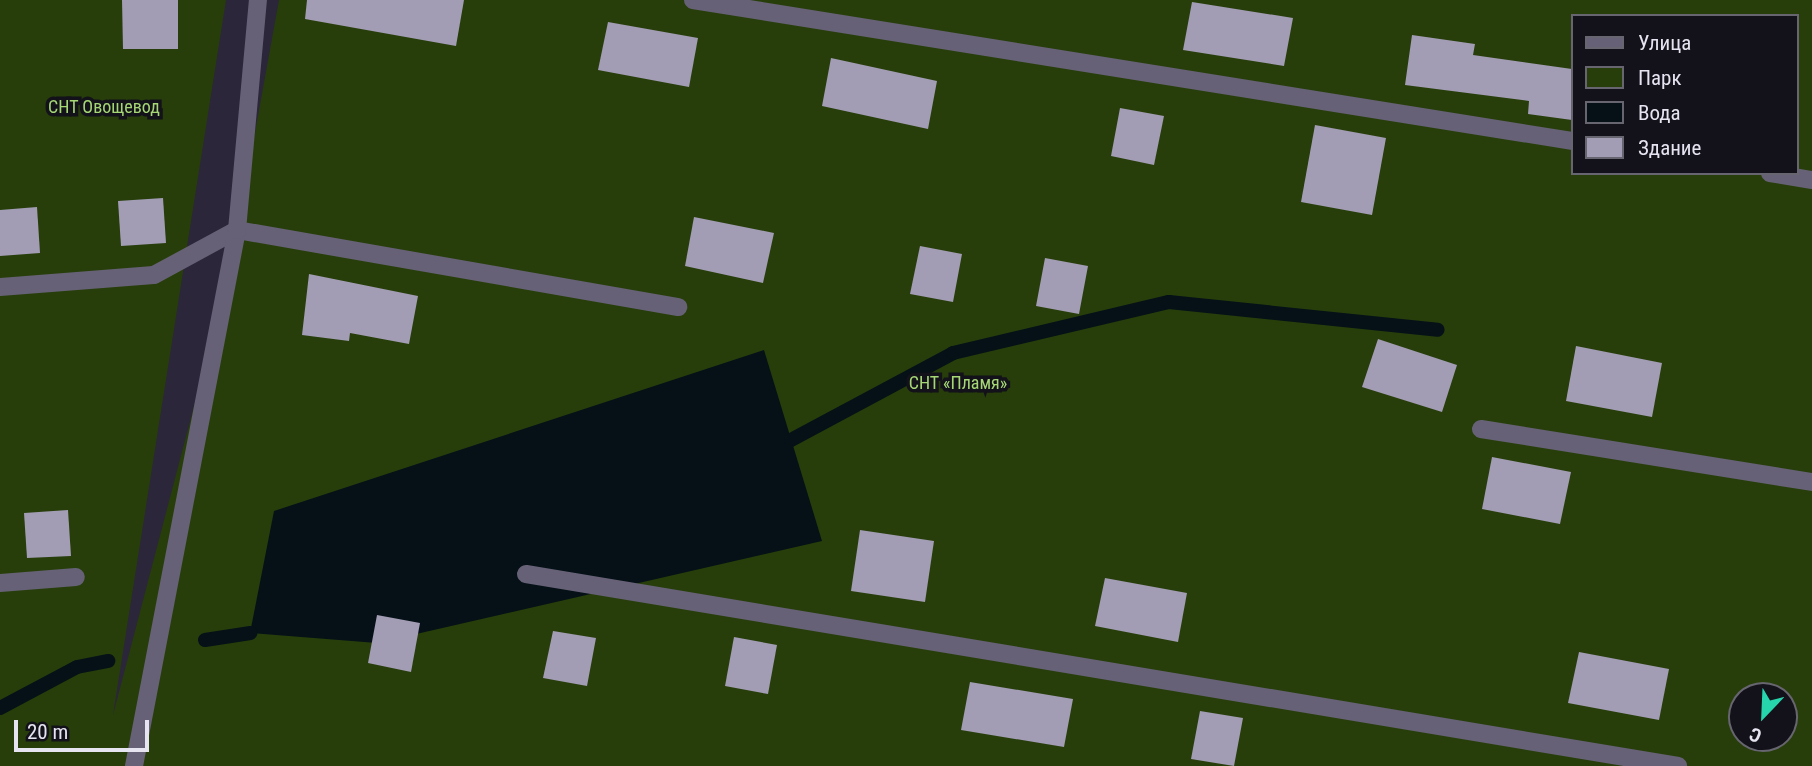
<!DOCTYPE html>
<html>
<head>
<meta charset="utf-8">
<style>
	body { margin:0 }
	#map { position:relative; width:1812px; height:766px; overflow:hidden; background:#2b2639; font-family:"Roboto Condensed",sans-serif }
	div>[style] { position:absolute }
	.green>* { inset:0; background:#273e0b }
	.water>* { inset:0; background:#051117 }
	.stream>* { height:14px; margin:-7px; padding:0 7px; transform-origin:7px; border-radius:7px; background:#051117 }
	.building>* { inset:0; background:#a29cb4 }
	.minor>* { height:18px; margin:-9px; padding:0 9px; transform-origin:9px; border-radius:9px; background:#666176 }
	span { translate:-50% -50%; white-space:nowrap; text-align:center; line-height:1.15; -webkit-text-stroke:7px #131119; paint-order:stroke }
	.park-label { font-size:18px; color:#a5d775 }
	.legend { position:absolute; left:1571px; top:14px; width:228px; height:161px; box-sizing:border-box; background:#131119; border:2px solid #67656f; margin:0; padding:9px 12px; list-style:none; font-size:21px; color:#e6e4f0 }
	.legend li { display:flex; align-items:center; gap:14px; height:35px }
	.legend b { width:35px; border:2px solid #67656f }
	.north { position:absolute; left:1728px; top:682px; width:70px; height:70px; box-sizing:border-box; background:#131119; border:2px solid #67656f; border-radius:50%; rotate:203deg; font-size:19px; font-weight:700; line-height:28px; text-align:center; color:#e6e4f0 }
	.north::after { content:''; display:block; margin:auto; width:24px; height:32px; background:#27d5ad; clip-path:polygon(50% 0,100% 100%,50% 72%,0 100%) }
	.scale { position:absolute; left:14px; top:720px; width:135px; height:32px; box-sizing:border-box; border:4px solid #e6e4f0; border-top:0; padding-left:9px; font-size:21px; line-height:24px; white-space:nowrap; color:#e6e4f0; -webkit-text-stroke:5px #131119; paint-order:stroke }
</style>
</head>
<body>
<div id="map">
	<div class="green">
		<i style="clip-path:polygon(evenodd,0 0,226px 0,113px 715px,231px 265px,279px 0,1812px 0,1812px 766px,0 766px,0 0,1572px 16px,1796px 16px,1796px 173px,1572px 173px,1572px 16px,0 0,1742px 696px,1784px 696px,1784px 738px,1742px 738px,1742px 696px)"></i>
	</div>
	<div class="water">
		<i style="clip-path:polygon(764px 350px,822px 541px,377px 643px,250px 633px,274px 511px)"></i>
	</div>
	<div class="stream">
		<i style="left:791px;top:440px;width:184px;rotate:-28.2deg"></i>
		<i style="left:953px;top:353px;width:222px;rotate:-13.3deg"></i>
		<i style="left:1169px;top:302px;width:270px;rotate:5.9deg"></i>
		<i style="left:205px;top:640px;width:46px;rotate:-8.8deg"></i>
		<i style="left:0;top:708px;width:87px;rotate:-28deg"></i>
		<i style="left:77px;top:667px;width:32px;rotate:-11deg"></i>
	</div>
	<div class="building">
		<i style="clip-path:polygon(122px 0,178px 0,178px 49px,123px 49px)"></i>
		<i style="clip-path:polygon(307px 0,464px 0,456px 46px,305px 19px)"></i>
		<i style="clip-path:polygon(1192px 2px,1293px 18px,1284px 66px,1183px 50px)"></i>
		<i style="clip-path:polygon(608px 22px,698px 38px,689px 87px,598px 70px)"></i>
		<i style="clip-path:polygon(1412px 35px,1475px 44px,1473px 55px,1572px 69px,1572px 120px,1528px 114px,1529px 101px,1405px 85px)"></i>
		<i style="clip-path:polygon(831px 58px,937px 81px,928px 129px,822px 106px)"></i>
		<i style="clip-path:polygon(1120px 108px,1164px 116px,1154px 165px,1111px 156px)"></i>
		<i style="clip-path:polygon(1315px 125px,1386px 138px,1372px 215px,1301px 202px)"></i>
		<i style="clip-path:polygon(163px 198px,166px 243px,121px 246px,118px 201px)"></i>
		<i style="clip-path:polygon(37px 207px,40px 253px,0 256px,0 210px)"></i>
		<i style="clip-path:polygon(694px 217px,774px 233px,763px 283px,685px 266px)"></i>
		<i style="clip-path:polygon(920px 246px,962px 254px,953px 302px,910px 294px)"></i>
		<i style="clip-path:polygon(1045px 258px,1088px 266px,1079px 314px,1036px 306px)"></i>
		<i style="clip-path:polygon(309px 274px,418px 296px,409px 344px,350px 333px,349px 341px,302px 335px)"></i>
		<i style="clip-path:polygon(1378px 339px,1457px 365px,1442px 412px,1362px 387px)"></i>
		<i style="clip-path:polygon(1576px 346px,1662px 363px,1652px 417px,1566px 401px)"></i>
		<i style="clip-path:polygon(1492px 457px,1571px 472px,1560px 524px,1482px 509px)"></i>
		<i style="clip-path:polygon(68px 510px,71px 556px,27px 558px,24px 513px)"></i>
		<i style="clip-path:polygon(860px 530px,934px 541px,925px 602px,851px 591px)"></i>
		<i style="clip-path:polygon(1105px 578px,1187px 593px,1178px 642px,1095px 626px)"></i>
		<i style="clip-path:polygon(377px 615px,420px 623px,411px 672px,368px 663px)"></i>
		<i style="clip-path:polygon(553px 631px,596px 638px,587px 686px,543px 678px)"></i>
		<i style="clip-path:polygon(734px 637px,777px 645px,768px 694px,725px 686px)"></i>
		<i style="clip-path:polygon(1579px 652px,1669px 669px,1659px 720px,1568px 703px)"></i>
		<i style="clip-path:polygon(970px 682px,1073px 699px,1064px 747px,961px 730px)"></i>
		<i style="clip-path:polygon(1200px 711px,1243px 718px,1234px 766px,1191px 759px)"></i>
	</div>
	<div class="minor">
		<i style="left:693px;top:0;width:890px;rotate:9.11deg"></i>
		<i style="left:1770px;top:173px;width:43px;rotate:9.5deg"></i>
		<i style="left:0;top:287px;width:154px;rotate:-4.5deg"></i>
		<i style="left:154px;top:275px;width:94px;rotate:-28.5deg"></i>
		<i style="left:237px;top:230px;width:448px;rotate:9.9deg"></i>
		<i style="left:1481px;top:429px;width:335px;rotate:9.1deg"></i>
		<i style="left:526px;top:574px;width:1168px;rotate:9.46deg"></i>
		<i style="left:0;top:583px;width:76px;rotate:-4.5deg"></i>
		<i style="left:134px;top:766px;width:546px;rotate:-79.12deg"></i>
		<i style="left:237px;top:230px;width:231px;rotate:-84.8deg"></i>
	</div>
	<div class="park-label">
		<span style="left:104px;top:107px">СНТ Овощевод</span>
		<span style="left:958px;top:383px">СНТ «Пламя»</span>
	</div>
	<ul class="legend">
	<li><b style="height:9px;background:#666176"></b>Улица</li>
	<li><b style="height:19px;background:#273e0b"></b>Парк</li>
	<li><b style="height:19px;background:#051117"></b>Вода</li>
	<li><b style="height:19px;background:#a29cb4"></b>Здание</li>
	</ul>
	<div class="north">С</div>
	<div class="scale">20 m</div>
</div>
</body>
</html>
